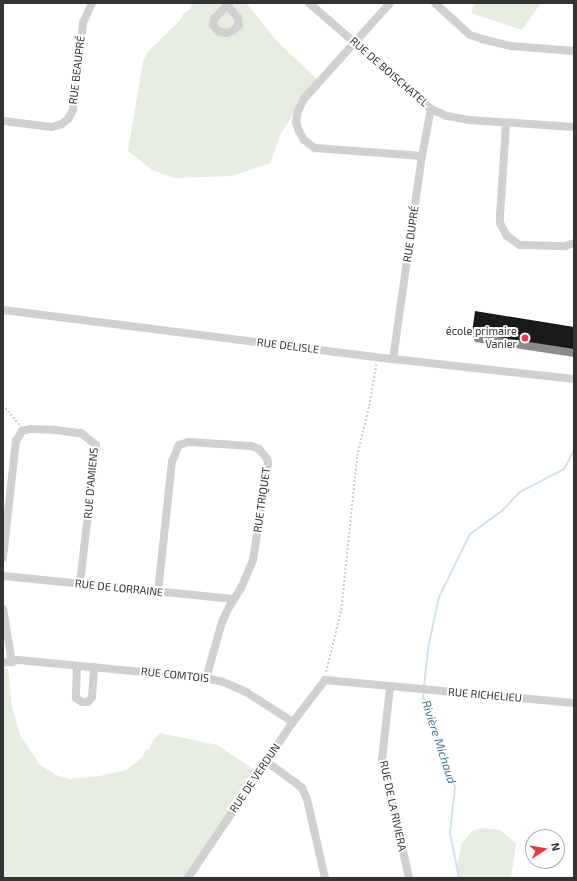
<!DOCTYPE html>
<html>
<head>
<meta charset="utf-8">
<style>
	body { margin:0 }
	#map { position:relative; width:577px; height:881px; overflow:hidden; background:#fff; font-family:"Exo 2",sans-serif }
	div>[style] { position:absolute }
	.green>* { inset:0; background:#e6ecdf }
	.stream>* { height:2px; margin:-1px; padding:0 1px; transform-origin:1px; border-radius:1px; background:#cfe2ee }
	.path>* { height:1.5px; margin-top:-0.75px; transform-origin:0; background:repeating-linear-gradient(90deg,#cdcdcd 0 2px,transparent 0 4px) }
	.minor>* { height:8px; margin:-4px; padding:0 4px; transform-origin:4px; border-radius:4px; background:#d0d0d0 }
	.wall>* { inset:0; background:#8c8c8c }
	.building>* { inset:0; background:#1a1a1a }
	.dots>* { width:11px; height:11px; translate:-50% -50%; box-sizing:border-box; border:2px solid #fff; border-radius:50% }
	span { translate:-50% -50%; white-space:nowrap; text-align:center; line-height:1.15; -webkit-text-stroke:4px #fff; paint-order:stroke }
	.street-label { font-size:11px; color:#333 }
	.poi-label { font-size:11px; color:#333 }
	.right { translate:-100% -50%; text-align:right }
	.water-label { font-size:12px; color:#3f7597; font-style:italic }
	.frame { position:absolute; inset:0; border:4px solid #333; pointer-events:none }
	.north { position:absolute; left:525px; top:829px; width:40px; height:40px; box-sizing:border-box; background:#fff; border:1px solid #adadad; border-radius:50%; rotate:78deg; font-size:11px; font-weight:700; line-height:16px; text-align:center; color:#333 }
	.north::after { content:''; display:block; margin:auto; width:14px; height:18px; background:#e63946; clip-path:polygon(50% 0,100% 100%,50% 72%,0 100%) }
</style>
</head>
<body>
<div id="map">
	<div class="green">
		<i style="clip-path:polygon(193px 3px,246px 3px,277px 41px,319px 81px,304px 99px,281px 133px,270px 163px,232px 176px,174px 178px,152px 170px,128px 151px,143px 62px,148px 52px,182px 18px,183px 14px,190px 9px)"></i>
		<i style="clip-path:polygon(475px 3px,541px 3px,522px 30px,471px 13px)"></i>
		<i style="clip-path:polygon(3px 669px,8px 669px,12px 706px,20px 735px,40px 765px,56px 775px,70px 779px,100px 776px,126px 770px,143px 757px,144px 752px,150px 748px,152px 741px,160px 733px,217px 745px,259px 773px,188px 878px,3px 878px)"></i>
		<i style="clip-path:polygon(481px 828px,500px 830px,516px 843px,511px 878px,457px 878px,457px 866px,462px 843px,472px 831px)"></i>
	</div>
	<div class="stream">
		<i style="left:424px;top:687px;width:39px;rotate:-84deg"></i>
		<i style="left:428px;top:648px;width:52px;rotate:-77.8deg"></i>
		<i style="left:439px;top:597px;width:70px;rotate:-63.8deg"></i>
		<i style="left:470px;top:534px;width:39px;rotate:-36deg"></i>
		<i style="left:502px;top:511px;width:26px;rotate:-47deg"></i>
		<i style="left:520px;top:492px;width:50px;rotate:-27.6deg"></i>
		<i style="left:564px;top:469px;width:21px;rotate:-62deg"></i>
		<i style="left:424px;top:692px;width:4px;rotate:104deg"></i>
		<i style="left:423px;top:696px;width:96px;rotate:70.6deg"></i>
		<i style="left:455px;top:787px;width:46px;rotate:96.2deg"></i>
		<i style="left:450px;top:833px;width:46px;rotate:78.7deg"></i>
	</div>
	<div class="path">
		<i style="left:3px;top:405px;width:26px;rotate:50deg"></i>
		<i style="left:326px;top:672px;width:64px;rotate:-76.4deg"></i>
		<i style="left:341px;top:610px;width:155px;rotate:-84.1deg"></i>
		<i style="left:357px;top:456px;width:51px;rotate:-76.5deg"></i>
		<i style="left:369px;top:406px;width:42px;rotate:-80.3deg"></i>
	</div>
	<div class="minor">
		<i style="left:309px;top:3px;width:162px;rotate:41deg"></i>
		<i style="left:431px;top:109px;width:17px;rotate:24deg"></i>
		<i style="left:447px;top:116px;width:22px;rotate:10deg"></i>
		<i style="left:469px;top:120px;width:105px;rotate:3.8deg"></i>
		<i style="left:390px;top:3px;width:129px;rotate:131.9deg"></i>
		<i style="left:304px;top:99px;width:13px;rotate:117deg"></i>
		<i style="left:298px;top:111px;width:11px;rotate:100deg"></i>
		<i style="left:296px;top:122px;width:9px;rotate:72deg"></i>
		<i style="left:299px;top:131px;width:10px;rotate:61deg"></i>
		<i style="left:304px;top:140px;width:14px;rotate:36deg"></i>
		<i style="left:315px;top:148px;width:107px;rotate:4.3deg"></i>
		<i style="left:435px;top:3px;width:47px;rotate:42.4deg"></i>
		<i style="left:470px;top:35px;width:13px;rotate:18deg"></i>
		<i style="left:482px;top:39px;width:30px;rotate:14deg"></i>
		<i style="left:511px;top:46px;width:63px;rotate:4.5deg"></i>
		<i style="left:227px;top:5px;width:17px;rotate:50deg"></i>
		<i style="left:238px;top:18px;width:7px;rotate:82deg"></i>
		<i style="left:239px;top:25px;width:9px;rotate:139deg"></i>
		<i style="left:232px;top:31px;width:6px;rotate:162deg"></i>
		<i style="left:226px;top:33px;width:8px;rotate:-166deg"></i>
		<i style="left:218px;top:31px;width:8px;rotate:-130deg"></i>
		<i style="left:213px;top:25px;width:6px;rotate:-81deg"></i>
		<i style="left:214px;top:19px;width:11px;rotate:-45deg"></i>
		<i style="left:222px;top:11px;width:8px;rotate:-50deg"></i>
		<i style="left:227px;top:5px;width:3px;rotate:-45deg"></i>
		<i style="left:3px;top:121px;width:49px;rotate:7deg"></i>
		<i style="left:52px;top:127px;width:10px;rotate:-17deg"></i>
		<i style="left:62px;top:124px;width:8px;rotate:-40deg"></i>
		<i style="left:68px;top:119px;width:10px;rotate:-61deg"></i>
		<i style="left:73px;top:110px;width:88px;rotate:-83.4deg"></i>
		<i style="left:83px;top:23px;width:22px;rotate:-66deg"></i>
		<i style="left:506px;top:123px;width:92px;rotate:93.7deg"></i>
		<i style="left:500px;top:215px;width:8px;rotate:90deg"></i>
		<i style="left:500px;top:223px;width:15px;rotate:62deg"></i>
		<i style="left:507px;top:236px;width:16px;rotate:35deg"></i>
		<i style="left:520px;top:245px;width:7px"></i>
		<i style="left:527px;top:245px;width:38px;rotate:2deg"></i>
		<i style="left:565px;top:246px;width:9px;rotate:-18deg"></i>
		<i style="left:3px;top:310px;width:393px;rotate:7.2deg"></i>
		<i style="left:393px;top:359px;width:182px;rotate:6.3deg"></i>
		<i style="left:393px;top:359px;width:205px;rotate:-81.9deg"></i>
		<i style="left:422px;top:156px;width:48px;rotate:-79.2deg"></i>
		<i style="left:3px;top:558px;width:118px;rotate:-83.7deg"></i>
		<i style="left:16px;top:441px;width:12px;rotate:-59deg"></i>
		<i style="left:22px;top:431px;width:9px;rotate:-13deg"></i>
		<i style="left:31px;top:429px;width:24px;rotate:2deg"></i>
		<i style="left:55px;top:430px;width:26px;rotate:7deg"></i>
		<i style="left:81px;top:433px;width:19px;rotate:39deg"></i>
		<i style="left:96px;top:445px;width:140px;rotate:96.6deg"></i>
		<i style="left:3px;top:576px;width:232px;rotate:5.7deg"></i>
		<i style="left:158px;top:592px;width:131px;rotate:-83.9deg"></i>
		<i style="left:172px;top:462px;width:18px;rotate:-68deg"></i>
		<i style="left:179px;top:445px;width:9px;rotate:-18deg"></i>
		<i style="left:188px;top:442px;width:63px;rotate:3.6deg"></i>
		<i style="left:251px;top:446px;width:9px;rotate:21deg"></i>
		<i style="left:259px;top:449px;width:13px;rotate:51deg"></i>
		<i style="left:267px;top:459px;width:4px;rotate:76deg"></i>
		<i style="left:268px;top:463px;width:98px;rotate:98.8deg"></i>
		<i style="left:253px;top:560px;width:30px;rotate:113deg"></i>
		<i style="left:241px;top:588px;width:22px;rotate:122deg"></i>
		<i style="left:229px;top:607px;width:17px;rotate:115deg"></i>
		<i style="left:222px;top:622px;width:58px;rotate:105.9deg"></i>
		<i style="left:3px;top:609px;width:54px;rotate:80.4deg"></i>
		<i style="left:3px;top:663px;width:15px;rotate:-11deg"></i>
		<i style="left:18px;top:660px;width:189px;rotate:5.5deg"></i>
		<i style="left:206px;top:678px;width:17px;rotate:13deg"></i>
		<i style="left:223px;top:682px;width:25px;rotate:23deg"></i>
		<i style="left:246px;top:692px;width:56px;rotate:32.6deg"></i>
		<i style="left:77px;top:666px;width:32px;rotate:92deg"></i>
		<i style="left:76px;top:698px;width:7px;rotate:34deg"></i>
		<i style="left:82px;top:702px;width:6px"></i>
		<i style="left:88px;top:702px;width:6px;rotate:-51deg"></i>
		<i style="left:92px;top:697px;width:30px;rotate:-86deg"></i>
		<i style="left:390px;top:687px;width:72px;rotate:96.3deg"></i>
		<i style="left:382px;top:759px;width:122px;rotate:77.2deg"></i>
		<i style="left:267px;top:762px;width:36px;rotate:36deg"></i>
		<i style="left:296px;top:783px;width:8px;rotate:40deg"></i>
		<i style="left:302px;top:788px;width:12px;rotate:66deg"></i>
		<i style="left:307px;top:799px;width:81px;rotate:77.2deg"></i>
		<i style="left:188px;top:878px;width:188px;rotate:-56.1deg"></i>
		<i style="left:293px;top:722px;width:53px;rotate:-52.7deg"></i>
		<i style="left:325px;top:680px;width:250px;rotate:5.3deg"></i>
	</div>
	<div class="wall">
		<i style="clip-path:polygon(574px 327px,574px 357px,475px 342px,472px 333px)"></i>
	</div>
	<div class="building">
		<i style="clip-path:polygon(475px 311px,574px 327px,574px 349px,472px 333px)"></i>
	</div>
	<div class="dots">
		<i style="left:525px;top:338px;background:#e63946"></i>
	</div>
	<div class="street-label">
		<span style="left:77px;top:70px;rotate:-83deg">RUE BEAUPRÉ</span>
		<span style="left:389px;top:72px;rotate:41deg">RUE DE BOISCHATEL</span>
		<span style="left:411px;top:234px;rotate:-82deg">RUE DUPRÉ</span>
		<span style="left:288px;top:346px;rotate:7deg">RUE DELISLE</span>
		<span style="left:91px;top:483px;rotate:-85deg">RUE D'AMIENS</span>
		<span style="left:262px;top:500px;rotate:-82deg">RUE TRIQUET</span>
		<span style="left:119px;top:588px;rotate:6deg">RUE DE LORRAINE</span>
		<span style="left:175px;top:675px;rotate:6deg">RUE COMTOIS</span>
		<span style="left:485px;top:695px;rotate:5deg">RUE RICHELIEU</span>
		<span style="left:255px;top:778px;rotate:-56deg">RUE DE VERDUN</span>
		<span style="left:393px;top:806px;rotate:78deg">RUE DE LA RIVIERA</span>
	</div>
	<div class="poi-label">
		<span class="right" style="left:517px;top:338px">école primaire<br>Vanier</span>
	</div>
	<div class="water-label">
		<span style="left:439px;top:742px;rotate:72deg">Rivière Michaud</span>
	</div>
	<div class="frame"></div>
	<div class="north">N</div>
</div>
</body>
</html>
